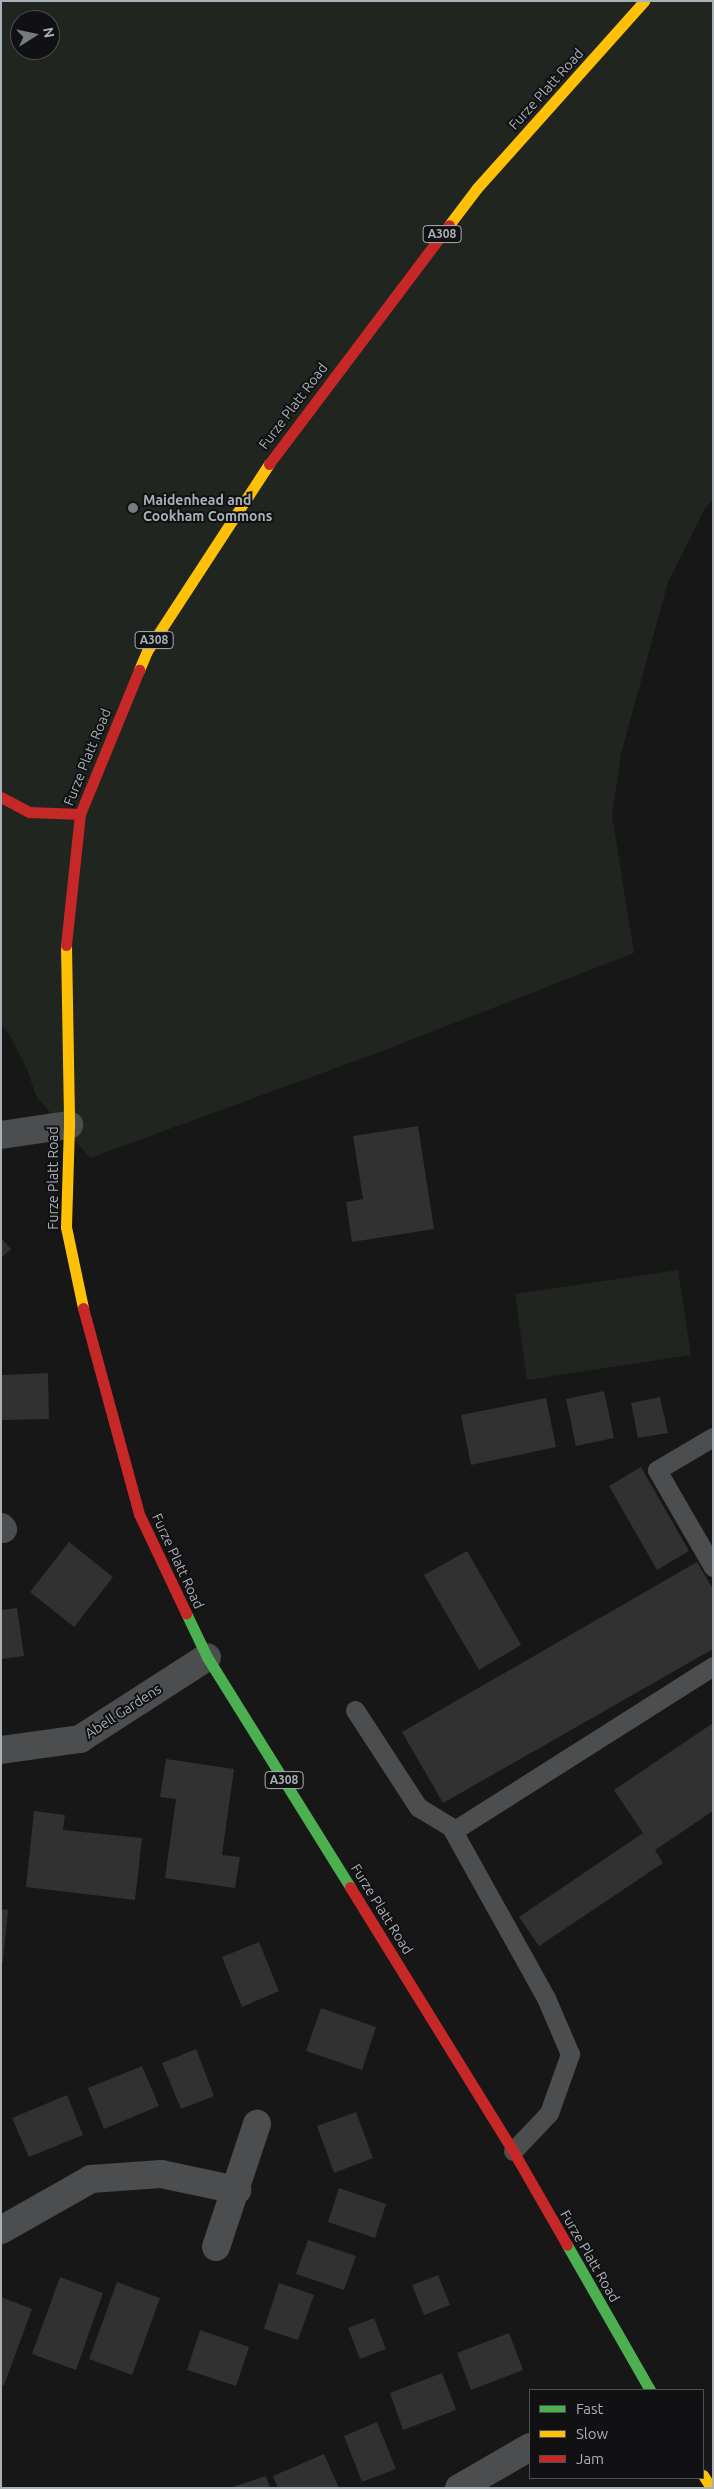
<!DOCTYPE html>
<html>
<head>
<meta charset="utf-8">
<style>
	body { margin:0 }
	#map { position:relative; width:714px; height:2489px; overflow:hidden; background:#171717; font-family:Ubuntu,sans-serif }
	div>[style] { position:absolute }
	.green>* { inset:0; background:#20251f }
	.building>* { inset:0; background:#313132 }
	.lane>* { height:19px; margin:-9.5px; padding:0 9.5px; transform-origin:9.5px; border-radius:9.5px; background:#4b4d4f }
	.street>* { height:28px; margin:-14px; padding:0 14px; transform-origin:14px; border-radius:14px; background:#4b4d4f }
	.fast>* { height:11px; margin:-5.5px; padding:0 5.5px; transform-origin:5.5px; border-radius:5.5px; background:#4caf50 }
	.slow>* { height:11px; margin:-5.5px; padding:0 5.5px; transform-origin:5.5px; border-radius:5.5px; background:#ffc107 }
	.jam>* { height:11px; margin:-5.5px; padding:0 5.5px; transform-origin:5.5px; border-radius:5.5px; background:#c62828 }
	.dots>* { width:14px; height:14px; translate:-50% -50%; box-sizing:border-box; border:2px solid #111113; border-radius:50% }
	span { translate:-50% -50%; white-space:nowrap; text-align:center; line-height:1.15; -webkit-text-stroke:4px #111113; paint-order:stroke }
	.shield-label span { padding:1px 4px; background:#111113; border:1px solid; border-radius:4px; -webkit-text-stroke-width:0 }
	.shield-label { font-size:12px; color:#a8b1b7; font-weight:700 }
	.street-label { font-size:14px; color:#a8b1b7 }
	.poi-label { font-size:14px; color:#a8b1b7; font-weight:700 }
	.left { translate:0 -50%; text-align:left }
	.frame { position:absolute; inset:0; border:2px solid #a8b1b7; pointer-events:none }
	.legend { position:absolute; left:529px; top:2389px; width:175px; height:90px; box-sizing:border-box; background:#111113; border:1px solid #4d5155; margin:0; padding:6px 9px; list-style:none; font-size:15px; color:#a8b1b7 }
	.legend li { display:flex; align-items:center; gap:10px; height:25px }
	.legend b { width:25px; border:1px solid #4d5155 }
	.north { position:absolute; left:10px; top:10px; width:50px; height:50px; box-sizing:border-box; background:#111113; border:1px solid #4d5155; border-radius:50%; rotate:80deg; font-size:14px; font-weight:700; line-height:20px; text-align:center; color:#a8b1b7 }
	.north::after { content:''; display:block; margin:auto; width:18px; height:22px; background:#757b7f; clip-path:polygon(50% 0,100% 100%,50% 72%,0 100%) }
</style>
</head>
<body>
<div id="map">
	<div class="green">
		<i style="clip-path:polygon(evenodd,1px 1px,713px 1px,713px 500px,705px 508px,668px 582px,621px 754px,612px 815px,634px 953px,385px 1050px,90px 1158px,36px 1096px,27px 1069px,9px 1034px,1px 1026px,1px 1px,20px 20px,50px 20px,50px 50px,20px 50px,20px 20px)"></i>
		<i style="clip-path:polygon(678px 1270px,691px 1355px,527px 1380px,515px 1294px)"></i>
	</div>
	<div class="building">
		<i style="clip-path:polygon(418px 1126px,434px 1229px,352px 1242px,346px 1202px,363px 1199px,353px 1136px)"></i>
		<i style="clip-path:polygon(1px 1238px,11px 1249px,1px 1258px)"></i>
		<i style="clip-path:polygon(48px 1373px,49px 1419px,1px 1420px,1px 1375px)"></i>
		<i style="clip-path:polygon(604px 1391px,614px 1438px,576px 1446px,566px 1399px)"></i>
		<i style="clip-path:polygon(660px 1397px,668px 1433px,638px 1438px,631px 1403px)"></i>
		<i style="clip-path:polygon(546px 1398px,556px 1447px,471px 1465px,461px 1415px)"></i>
		<i style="clip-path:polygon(641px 1467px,689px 1551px,657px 1570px,609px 1486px)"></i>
		<i style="clip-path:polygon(69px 1542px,113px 1577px,74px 1627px,30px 1592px)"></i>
		<i style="clip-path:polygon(467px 1551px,521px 1645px,479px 1670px,424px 1575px)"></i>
		<i style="clip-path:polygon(697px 1562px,713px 1589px,713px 1649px,443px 1803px,402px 1732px)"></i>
		<i style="clip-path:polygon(17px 1608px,24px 1656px,1px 1659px,1px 1610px)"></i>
		<i style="clip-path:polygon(713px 1723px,713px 1811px,655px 1850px,663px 1863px,539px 1946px,519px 1917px,643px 1833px,614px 1790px)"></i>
		<i style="clip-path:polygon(166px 1759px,234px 1769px,222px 1855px,240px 1857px,235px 1888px,165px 1878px,176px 1799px,160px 1797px)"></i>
		<i style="clip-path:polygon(34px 1811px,65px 1815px,63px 1830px,142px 1838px,135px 1900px,26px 1887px)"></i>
		<i style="clip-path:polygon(1px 1909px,8px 1910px,3px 1962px,1px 1962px)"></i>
		<i style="clip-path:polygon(259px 1942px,279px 1991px,242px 2007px,222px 1957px)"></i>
		<i style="clip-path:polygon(321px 2008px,376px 2027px,362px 2070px,306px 2051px)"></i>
		<i style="clip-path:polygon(196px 2049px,214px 2096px,181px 2109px,162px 2063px)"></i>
		<i style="clip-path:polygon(142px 2066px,159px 2106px,104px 2129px,88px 2088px)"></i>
		<i style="clip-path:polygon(67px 2095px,83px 2135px,29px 2157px,12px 2118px)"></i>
		<i style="clip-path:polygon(356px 2112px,373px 2158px,334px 2173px,317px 2126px)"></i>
		<i style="clip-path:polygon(339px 2188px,386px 2204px,375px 2238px,328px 2222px)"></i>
		<i style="clip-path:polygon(308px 2240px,356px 2256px,344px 2290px,296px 2274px)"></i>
		<i style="clip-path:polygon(438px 2275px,450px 2305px,424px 2315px,412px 2285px)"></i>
		<i style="clip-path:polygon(60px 2277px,103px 2293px,76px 2370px,32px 2354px)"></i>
		<i style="clip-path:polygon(117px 2282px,160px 2298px,132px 2375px,89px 2359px)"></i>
		<i style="clip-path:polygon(279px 2283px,314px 2295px,298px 2340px,264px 2329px)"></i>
		<i style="clip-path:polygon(1px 2297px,32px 2309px,4px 2385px,1px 2385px)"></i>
		<i style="clip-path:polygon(374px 2318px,386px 2349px,360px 2359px,348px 2328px)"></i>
		<i style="clip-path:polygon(200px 2330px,249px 2347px,236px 2386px,187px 2370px)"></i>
		<i style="clip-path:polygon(509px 2333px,523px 2370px,471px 2390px,457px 2353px)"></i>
		<i style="clip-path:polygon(442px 2373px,456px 2410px,403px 2430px,390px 2393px)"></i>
		<i style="clip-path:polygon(377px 2422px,396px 2469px,362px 2482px,344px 2436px)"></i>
		<i style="clip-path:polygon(324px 2454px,339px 2488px,278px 2488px,273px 2476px)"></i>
		<i style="clip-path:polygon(266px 2476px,270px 2488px,233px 2488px,233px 2487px)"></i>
	</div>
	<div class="lane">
		<i style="left:713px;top:1437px;width:65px;rotate:149.5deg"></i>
		<i style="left:657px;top:1470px;width:112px;rotate:60deg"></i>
		<i style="left:355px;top:1710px;width:116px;rotate:57deg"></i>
		<i style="left:418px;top:1807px;width:44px;rotate:31.2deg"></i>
		<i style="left:513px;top:2151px;width:52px;rotate:-46.5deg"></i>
		<i style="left:549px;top:2113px;width:63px;rotate:-70.4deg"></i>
		<i style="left:570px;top:2054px;width:61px;rotate:-113.2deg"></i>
		<i style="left:546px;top:1998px;width:191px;rotate:-119.1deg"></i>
		<i style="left:453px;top:1831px;width:308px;rotate:-32.4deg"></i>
	</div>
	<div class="street">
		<i style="left:1px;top:1135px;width:69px;rotate:-8.4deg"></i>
		<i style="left:1px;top:1527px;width:3px;rotate:45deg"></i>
		<i style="left:1px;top:1750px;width:80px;rotate:-7.9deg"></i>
		<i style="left:80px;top:1739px;width:151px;rotate:-32.8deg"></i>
		<i style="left:1px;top:2230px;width:103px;rotate:-29.5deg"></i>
		<i style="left:91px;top:2179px;width:70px;rotate:-4.1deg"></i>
		<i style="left:161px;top:2174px;width:78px;rotate:11.9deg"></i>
		<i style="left:216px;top:2247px;width:130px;rotate:-71.6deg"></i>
		<i style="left:459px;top:2488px;width:82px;rotate:-30deg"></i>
	</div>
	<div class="fast">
		<i style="left:186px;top:1613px;width:49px;rotate:64.5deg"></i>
		<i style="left:207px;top:1657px;width:271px;rotate:58.1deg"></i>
		<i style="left:567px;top:2245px;width:167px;rotate:60.2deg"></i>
	</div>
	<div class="slow">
		<i style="left:449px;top:225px;width:46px;rotate:-52.9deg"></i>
		<i style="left:477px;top:188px;width:251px;rotate:-48.2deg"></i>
		<i style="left:139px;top:670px;width:21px;rotate:-67deg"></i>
		<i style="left:147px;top:651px;width:223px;rotate:-56.9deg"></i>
		<i style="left:66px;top:945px;width:180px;rotate:89deg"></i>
		<i style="left:69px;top:1125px;width:102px;rotate:91.7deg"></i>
		<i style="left:66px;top:1227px;width:83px;rotate:78.1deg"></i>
		<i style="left:703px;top:2475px;width:15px;rotate:58deg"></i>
	</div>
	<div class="jam">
		<i style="left:269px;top:464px;width:299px;rotate:-53deg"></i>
		<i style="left:1px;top:797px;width:32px;rotate:28deg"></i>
		<i style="left:29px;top:812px;width:51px;rotate:2.2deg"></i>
		<i style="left:66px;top:945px;width:132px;rotate:-83.9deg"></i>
		<i style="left:80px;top:814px;width:156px;rotate:-67.7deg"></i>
		<i style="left:83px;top:1308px;width:213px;rotate:74.8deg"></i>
		<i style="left:139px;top:1514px;width:110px;rotate:64.6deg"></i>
		<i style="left:350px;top:1887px;width:310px;rotate:58.3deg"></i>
		<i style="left:513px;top:2151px;width:108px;rotate:60.1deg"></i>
	</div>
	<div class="dots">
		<i style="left:133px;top:508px;background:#757b7f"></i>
	</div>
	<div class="shield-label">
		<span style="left:442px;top:234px">A308</span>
		<span style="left:154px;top:640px">A308</span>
		<span style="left:284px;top:1780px">A308</span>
	</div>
	<div class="street-label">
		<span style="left:546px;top:89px;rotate:-48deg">Furze Platt Road</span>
		<span style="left:293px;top:406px;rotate:-53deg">Furze Platt Road</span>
		<span style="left:87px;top:757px;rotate:-68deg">Furze Platt Road</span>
		<span style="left:53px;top:1178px;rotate:-90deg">Furze Platt Road</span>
		<span style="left:178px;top:1561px;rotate:65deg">Furze Platt Road</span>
		<span style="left:123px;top:1711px;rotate:-33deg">Abell Gardens</span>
		<span style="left:382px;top:1909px;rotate:58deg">Furze Platt Road</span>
		<span style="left:590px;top:2256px;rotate:60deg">Furze Platt Road</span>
	</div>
	<div class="poi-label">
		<span class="left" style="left:143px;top:508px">Maidenhead and<br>Cookham Commons</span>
	</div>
	<div class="frame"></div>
	<ul class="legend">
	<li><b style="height:6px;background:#4caf50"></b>Fast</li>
	<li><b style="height:6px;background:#ffc107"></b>Slow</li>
	<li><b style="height:6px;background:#c62828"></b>Jam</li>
	</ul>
	<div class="north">N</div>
</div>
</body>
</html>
